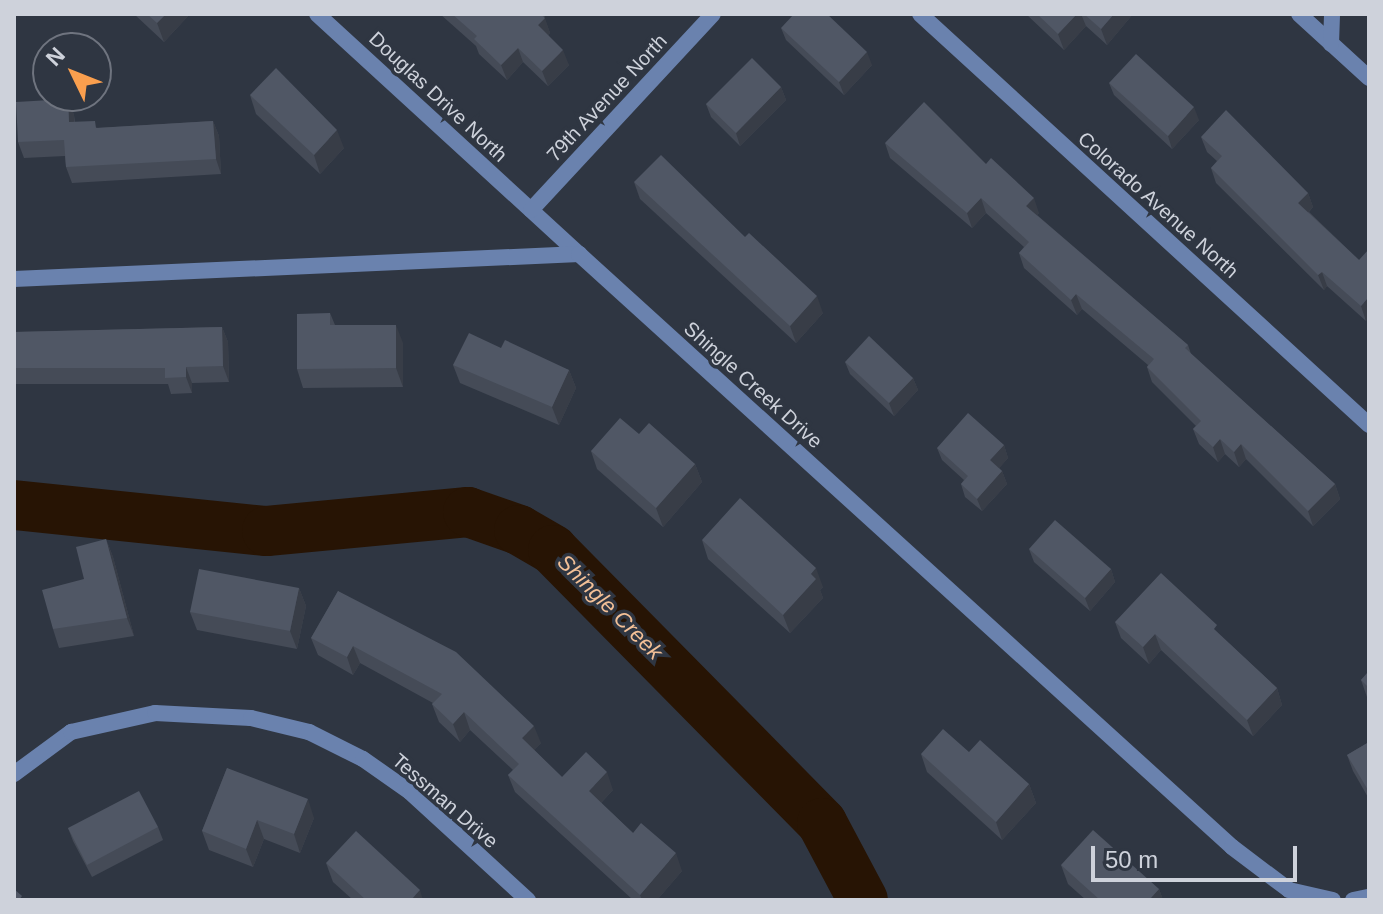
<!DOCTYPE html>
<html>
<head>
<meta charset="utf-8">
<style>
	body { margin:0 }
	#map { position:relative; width:1383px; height:914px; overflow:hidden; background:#2f3642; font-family:Arial,sans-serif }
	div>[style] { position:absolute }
	.river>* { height:50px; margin:-25px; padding:0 25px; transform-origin:25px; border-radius:25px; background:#271404 }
	.service>* { height:16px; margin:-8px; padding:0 8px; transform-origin:8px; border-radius:8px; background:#6a82ae }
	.minor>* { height:16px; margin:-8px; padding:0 8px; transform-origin:8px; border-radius:8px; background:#6a82ae }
	.wall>* { inset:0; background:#454b57 }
	.shaded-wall>* { inset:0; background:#383d47 }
	.building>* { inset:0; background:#505765 }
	span { translate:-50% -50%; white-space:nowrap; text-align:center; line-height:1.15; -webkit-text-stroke:7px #2f3642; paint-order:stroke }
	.street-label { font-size:20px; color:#ced2db }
	.water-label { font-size:22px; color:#f3c097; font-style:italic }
	.frame { position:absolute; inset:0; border:16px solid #ced2db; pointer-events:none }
	.north { position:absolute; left:32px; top:32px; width:80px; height:80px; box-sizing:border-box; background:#2f3642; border:2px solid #6f747f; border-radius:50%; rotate:313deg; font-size:22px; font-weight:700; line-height:32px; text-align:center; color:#ced2db }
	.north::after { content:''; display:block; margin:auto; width:28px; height:36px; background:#fa9f4e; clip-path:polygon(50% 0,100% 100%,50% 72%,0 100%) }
	.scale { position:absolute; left:1091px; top:846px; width:206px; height:36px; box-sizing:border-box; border:4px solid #ced2db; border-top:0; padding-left:10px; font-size:24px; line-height:28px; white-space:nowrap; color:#ced2db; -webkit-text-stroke:6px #2f3642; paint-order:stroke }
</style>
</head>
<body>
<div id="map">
	<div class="river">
		<i style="left:14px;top:505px;width:254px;rotate:5.9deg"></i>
		<i style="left:267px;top:531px;width:202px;rotate:-5.4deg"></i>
		<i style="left:468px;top:512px;width:54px;rotate:19.4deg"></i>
		<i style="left:519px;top:530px;width:39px;rotate:30deg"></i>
		<i style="left:553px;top:550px;width:383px;rotate:45.4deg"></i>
		<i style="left:822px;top:823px;width:87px;rotate:62deg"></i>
	</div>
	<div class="service">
		<i style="left:1299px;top:14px;width:95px;rotate:42.4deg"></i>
		<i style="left:1331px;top:44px;width:30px;rotate:-88deg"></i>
	</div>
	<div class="minor">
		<i style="left:317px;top:14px;width:355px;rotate:42.5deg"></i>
		<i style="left:920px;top:14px;width:609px;rotate:42.47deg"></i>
		<i style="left:531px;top:210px;width:267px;rotate:-47.1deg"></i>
		<i style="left:14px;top:279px;width:566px;rotate:-2.53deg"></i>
		<i style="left:579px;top:254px;width:882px;rotate:42.24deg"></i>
		<i style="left:1232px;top:847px;width:71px;rotate:37deg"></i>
		<i style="left:1289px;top:890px;width:45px;rotate:12.8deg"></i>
		<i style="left:14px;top:774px;width:71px;rotate:-36.4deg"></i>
		<i style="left:71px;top:732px;width:86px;rotate:-12.7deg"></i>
		<i style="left:155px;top:713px;width:96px;rotate:3deg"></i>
		<i style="left:251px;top:718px;width:60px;rotate:13.6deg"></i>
		<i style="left:309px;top:732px;width:60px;rotate:26.6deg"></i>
		<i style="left:363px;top:759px;width:57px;rotate:35.1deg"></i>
		<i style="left:410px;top:792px;width:160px;rotate:42.5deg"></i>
		<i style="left:1353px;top:900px;width:16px;rotate:-11deg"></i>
	</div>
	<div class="wall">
		<i style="clip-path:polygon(134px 14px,190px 14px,164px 42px)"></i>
		<i style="clip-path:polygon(440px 14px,547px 14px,544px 17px,550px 33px,548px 35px,569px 65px,548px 86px,523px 62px,507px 80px,479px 54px,476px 46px)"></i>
		<i style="clip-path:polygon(1026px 14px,1133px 14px,1107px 45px,1086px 26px,1064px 50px)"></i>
		<i style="clip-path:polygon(781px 28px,872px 65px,844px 95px,786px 40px)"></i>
		<i style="clip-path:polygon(1109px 83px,1199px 120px,1172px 149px,1114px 95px)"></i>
		<i style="clip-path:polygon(781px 87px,786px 100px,740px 146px,711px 117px,706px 104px)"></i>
		<i style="clip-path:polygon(250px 95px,344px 148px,320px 174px,256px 114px)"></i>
		<i style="clip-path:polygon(68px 99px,74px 115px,75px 122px,98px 128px,213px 121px,219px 136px,221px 174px,72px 183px,66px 167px,65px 156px,24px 158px,18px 142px)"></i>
		<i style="clip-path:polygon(1201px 137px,1308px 193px,1313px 207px,1309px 212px,1359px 260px,1366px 321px,1327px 286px,1324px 290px,1216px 183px,1211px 168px,1217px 161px,1207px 152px)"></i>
		<i style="clip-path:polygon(885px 143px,986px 164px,1039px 213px,1037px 215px,1188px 345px,1191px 354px,1335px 484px,1340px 499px,1313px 526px,1246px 459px,1239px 467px,1225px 454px,1218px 462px,1199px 444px,1193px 429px,1196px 426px,1152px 382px,1147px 367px,1148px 365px,1082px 309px,1077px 315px,1024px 268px,1019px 253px,1024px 247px,986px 213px,972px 228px,890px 158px)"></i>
		<i style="clip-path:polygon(634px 182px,745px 237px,823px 313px,796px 343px,640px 199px)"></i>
		<i style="clip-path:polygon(330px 313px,335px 325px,403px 343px,403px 387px,303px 388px,297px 369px)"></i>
		<i style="clip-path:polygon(222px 327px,228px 342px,229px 382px,192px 383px,192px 393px,171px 394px,168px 384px,15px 384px,14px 380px,14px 332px)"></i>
		<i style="clip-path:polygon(501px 348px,569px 370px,576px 388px,559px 425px,460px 383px,453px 365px)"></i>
		<i style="clip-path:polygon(845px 362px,913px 378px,918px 390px,894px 416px,850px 374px)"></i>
		<i style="clip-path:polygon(639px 434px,695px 464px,702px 482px,663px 527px,597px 469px,591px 451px)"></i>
		<i style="clip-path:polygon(1004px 445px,1008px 458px,999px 468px,1002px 471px,1007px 484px,982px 511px,965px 497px,961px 484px,964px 480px,942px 460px,937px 448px)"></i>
		<i style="clip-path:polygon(106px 539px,113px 557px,134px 636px,59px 648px,53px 629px,84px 579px)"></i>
		<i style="clip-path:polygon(702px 540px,823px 587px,820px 590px,823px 598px,790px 633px,708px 559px)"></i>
		<i style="clip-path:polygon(1029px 549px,1111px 569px,1115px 582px,1090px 611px,1034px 562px)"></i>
		<i style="clip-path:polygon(299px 588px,306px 606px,297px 649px,197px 630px,190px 612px)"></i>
		<i style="clip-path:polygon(338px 591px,541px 743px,534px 750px,562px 777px,613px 790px,601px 803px,633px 833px,682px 871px,657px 900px,633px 900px,515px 792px,508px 775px,513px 770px,470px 730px,460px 742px,439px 722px,432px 704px,433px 703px,360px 663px,353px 675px,318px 655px,311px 638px)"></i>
		<i style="clip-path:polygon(1115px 622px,1221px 636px,1277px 688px,1282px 705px,1253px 736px,1161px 650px,1149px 664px,1121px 638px)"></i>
		<i style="clip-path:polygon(1369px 671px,1369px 699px,1367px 697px,1361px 680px)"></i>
		<i style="clip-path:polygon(1369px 742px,1369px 799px,1353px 771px,1347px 755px)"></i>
		<i style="clip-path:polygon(921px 754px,1029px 784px,1036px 803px,1002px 840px,927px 772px)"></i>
		<i style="clip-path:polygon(227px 768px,314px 818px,300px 853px,264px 839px,253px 867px,209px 850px,202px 831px)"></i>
		<i style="clip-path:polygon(158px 827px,163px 840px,92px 877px,73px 841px,68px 828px)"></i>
		<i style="clip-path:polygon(326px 863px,423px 900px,353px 900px,333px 882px)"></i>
		<i style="clip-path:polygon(1061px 865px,1159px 889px,1163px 900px,1086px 900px,1068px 884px)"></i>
	</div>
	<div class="shaded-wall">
		<i style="clip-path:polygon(166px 14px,190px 14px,164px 42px,157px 23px)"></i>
		<i style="clip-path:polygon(1077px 14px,1081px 14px,1086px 26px,1064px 50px,1058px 34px)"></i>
		<i style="clip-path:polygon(1114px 14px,1133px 14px,1107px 45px,1101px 29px)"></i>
		<i style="clip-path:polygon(545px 18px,550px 33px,543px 40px,538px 25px)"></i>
		<i style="clip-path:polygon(518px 48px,523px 62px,507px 80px,501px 65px)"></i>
		<i style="clip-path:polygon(563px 50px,569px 65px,548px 86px,542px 71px)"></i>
		<i style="clip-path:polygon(867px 52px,872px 65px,844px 95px,839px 82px)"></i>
		<i style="clip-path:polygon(781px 87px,786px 100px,740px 146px,736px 133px)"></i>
		<i style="clip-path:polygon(68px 99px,74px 115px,75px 138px,69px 122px)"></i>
		<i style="clip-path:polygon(1194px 107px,1199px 120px,1172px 149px,1168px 136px)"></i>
		<i style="clip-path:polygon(213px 121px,219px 136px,221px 174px,216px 159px)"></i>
		<i style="clip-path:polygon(337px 130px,344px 148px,320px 174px,314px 155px)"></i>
		<i style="clip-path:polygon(1308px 193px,1313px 207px,1304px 217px,1298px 203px)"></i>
		<i style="clip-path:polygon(981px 198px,986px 213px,972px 228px,967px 213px)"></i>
		<i style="clip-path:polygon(1034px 198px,1039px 213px,1032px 221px,1026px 206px)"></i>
		<i style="clip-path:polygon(1322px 272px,1327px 286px,1324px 290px,1318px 275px)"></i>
		<i style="clip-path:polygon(1076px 294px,1082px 309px,1077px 315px,1071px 300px)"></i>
		<i style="clip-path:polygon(817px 296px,823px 313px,796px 343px,790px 326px)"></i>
		<i style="clip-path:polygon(1369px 297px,1369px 318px,1366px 321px,1361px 306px)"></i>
		<i style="clip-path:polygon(396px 325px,403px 343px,403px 387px,396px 368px)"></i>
		<i style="clip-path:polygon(222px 327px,228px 342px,229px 382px,223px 366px)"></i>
		<i style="clip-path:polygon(186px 367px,192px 383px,192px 393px,186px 377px)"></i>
		<i style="clip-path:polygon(569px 370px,576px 388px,559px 425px,552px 407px)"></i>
		<i style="clip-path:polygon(913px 378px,918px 390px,894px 416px,889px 403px)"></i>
		<i style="clip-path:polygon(1220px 439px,1225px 454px,1218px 462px,1213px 447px)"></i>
		<i style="clip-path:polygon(1241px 444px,1246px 459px,1239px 467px,1234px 452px)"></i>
		<i style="clip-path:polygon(1004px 445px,1008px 458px,995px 473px,990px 460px)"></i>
		<i style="clip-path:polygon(695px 464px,702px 482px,663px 527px,656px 508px)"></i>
		<i style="clip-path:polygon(1002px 471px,1007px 484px,982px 511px,977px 499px)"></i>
		<i style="clip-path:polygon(1335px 484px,1340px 499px,1313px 526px,1308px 511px)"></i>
		<i style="clip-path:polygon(106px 539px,113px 557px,134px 636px,127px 618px)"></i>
		<i style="clip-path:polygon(816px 568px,823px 587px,820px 590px,823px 598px,790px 633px,783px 615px,811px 574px)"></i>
		<i style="clip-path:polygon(1111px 569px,1115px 582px,1090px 611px,1085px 598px)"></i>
		<i style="clip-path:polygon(299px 588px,306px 606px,297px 649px,290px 631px)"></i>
		<i style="clip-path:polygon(1155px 634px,1161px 650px,1149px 664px,1143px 647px)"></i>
		<i style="clip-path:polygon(353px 646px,360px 663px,353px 675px,347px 657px)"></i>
		<i style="clip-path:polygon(1277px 688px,1282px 705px,1253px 736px,1247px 720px)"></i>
		<i style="clip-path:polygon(464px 712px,470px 730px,460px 742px,453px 724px)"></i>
		<i style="clip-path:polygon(534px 726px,541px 743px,529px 756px,522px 738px)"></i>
		<i style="clip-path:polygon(607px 772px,613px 790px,595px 809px,589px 791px)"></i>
		<i style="clip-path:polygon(1029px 784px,1036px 803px,1002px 840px,996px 822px)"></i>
		<i style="clip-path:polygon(308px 799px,314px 818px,300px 853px,294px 834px)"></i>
		<i style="clip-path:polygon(257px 820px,264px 839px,253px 867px,246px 849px)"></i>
		<i style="clip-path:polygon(676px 853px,682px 871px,657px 900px,642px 900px,640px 895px)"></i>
		<i style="clip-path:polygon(1159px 889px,1163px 900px,1149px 900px)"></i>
		<i style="clip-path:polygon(420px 890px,423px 900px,411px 900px)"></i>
	</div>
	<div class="building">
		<i style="clip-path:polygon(147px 14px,166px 14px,157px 23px)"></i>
		<i style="clip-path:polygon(452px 14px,540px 14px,545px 18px,538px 25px,563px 50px,542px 71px,518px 48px,501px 65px,474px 39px,477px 36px)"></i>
		<i style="clip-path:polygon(794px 14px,827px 14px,867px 52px,839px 82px,781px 28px)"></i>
		<i style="clip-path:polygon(1037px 14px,1077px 14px,1058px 34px)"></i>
		<i style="clip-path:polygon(1084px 14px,1114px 14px,1101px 29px)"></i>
		<i style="clip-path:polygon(1136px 54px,1194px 107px,1168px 136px,1109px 83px)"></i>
		<i style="clip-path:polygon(752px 58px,781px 87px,736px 133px,706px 104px)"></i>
		<i style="clip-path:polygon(276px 68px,337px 130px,314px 155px,250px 95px)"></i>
		<i style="clip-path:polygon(68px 99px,69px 122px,95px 121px,96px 128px,213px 121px,216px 159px,66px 167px,64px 140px,18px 142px,16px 102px)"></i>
		<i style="clip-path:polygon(924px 102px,986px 164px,991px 158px,1034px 198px,1026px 206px,1188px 345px,1185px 348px,1335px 484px,1308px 511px,1241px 444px,1234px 452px,1220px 439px,1213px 447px,1193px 429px,1201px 421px,1147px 367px,1154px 359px,1076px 294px,1071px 300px,1019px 253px,1029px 242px,981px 198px,967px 213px,885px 143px)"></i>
		<i style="clip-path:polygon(1226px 110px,1308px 193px,1298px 203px,1359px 260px,1369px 249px,1369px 297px,1361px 306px,1322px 272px,1318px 275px,1211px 168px,1222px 156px,1201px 137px)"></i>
		<i style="clip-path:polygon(661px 155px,745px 237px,749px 233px,817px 296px,790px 326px,634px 182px)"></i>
		<i style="clip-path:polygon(330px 313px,330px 325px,396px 325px,396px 368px,297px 369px,297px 314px)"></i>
		<i style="clip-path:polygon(222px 327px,223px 366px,186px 367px,186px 377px,165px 378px,165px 368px,14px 368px,14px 332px)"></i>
		<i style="clip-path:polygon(469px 333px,501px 348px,505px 340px,569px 370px,552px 407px,453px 365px)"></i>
		<i style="clip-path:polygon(869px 336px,913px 378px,889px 403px,845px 362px)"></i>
		<i style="clip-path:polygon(968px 413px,1004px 445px,990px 460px,1002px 471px,977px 499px,961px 484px,968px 476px,937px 448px)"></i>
		<i style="clip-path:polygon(620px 418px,639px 434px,649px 423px,695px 464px,656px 508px,591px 451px)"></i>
		<i style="clip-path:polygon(740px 498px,816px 568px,811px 574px,816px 579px,783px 615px,702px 540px)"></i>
		<i style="clip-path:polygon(1055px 520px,1111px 569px,1085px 598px,1029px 549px)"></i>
		<i style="clip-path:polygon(106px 539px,127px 618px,53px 629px,42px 590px,84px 579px,76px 547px)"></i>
		<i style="clip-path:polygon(199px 569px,299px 588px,290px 631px,190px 612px)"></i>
		<i style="clip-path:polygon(1161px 573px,1217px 625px,1214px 629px,1277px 688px,1247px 720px,1155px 634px,1143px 647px,1115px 622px)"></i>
		<i style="clip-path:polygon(338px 591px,456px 652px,534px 726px,522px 738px,562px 777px,586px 752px,607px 772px,589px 791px,633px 833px,641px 823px,676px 853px,640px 895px,508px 775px,519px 764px,464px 712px,453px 724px,432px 704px,442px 694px,353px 646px,347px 657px,311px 638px)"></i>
		<i style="clip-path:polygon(1369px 671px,1369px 688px,1361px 680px)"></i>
		<i style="clip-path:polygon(943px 729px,969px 752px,980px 740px,1029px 784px,996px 822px,921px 754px)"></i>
		<i style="clip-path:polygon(1369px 742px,1369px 789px,1368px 790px,1347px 755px)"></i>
		<i style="clip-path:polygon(227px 768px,308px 799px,294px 834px,257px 820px,246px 849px,202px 831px)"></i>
		<i style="clip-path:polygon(139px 791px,158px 827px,87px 865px,68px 828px)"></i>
		<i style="clip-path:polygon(1093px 830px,1159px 889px,1149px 900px,1100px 900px,1061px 865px)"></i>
		<i style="clip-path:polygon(356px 831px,420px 890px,411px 900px,366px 900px,326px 863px)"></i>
		<i style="clip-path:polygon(14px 889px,22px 896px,19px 900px,14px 900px)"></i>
	</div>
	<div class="street-label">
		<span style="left:438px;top:97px;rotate:43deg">Douglas Drive North</span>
		<span style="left:607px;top:98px;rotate:-47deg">79th Avenue North</span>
		<span style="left:1158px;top:205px;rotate:42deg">Colorado Avenue North</span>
		<span style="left:753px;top:385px;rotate:42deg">Shingle Creek Drive</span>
		<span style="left:445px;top:801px;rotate:41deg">Tessman Drive</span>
	</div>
	<div class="water-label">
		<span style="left:610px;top:607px;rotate:45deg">Shingle Creek</span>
	</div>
	<div class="frame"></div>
	<div class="north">N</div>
	<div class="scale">50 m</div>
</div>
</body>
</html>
